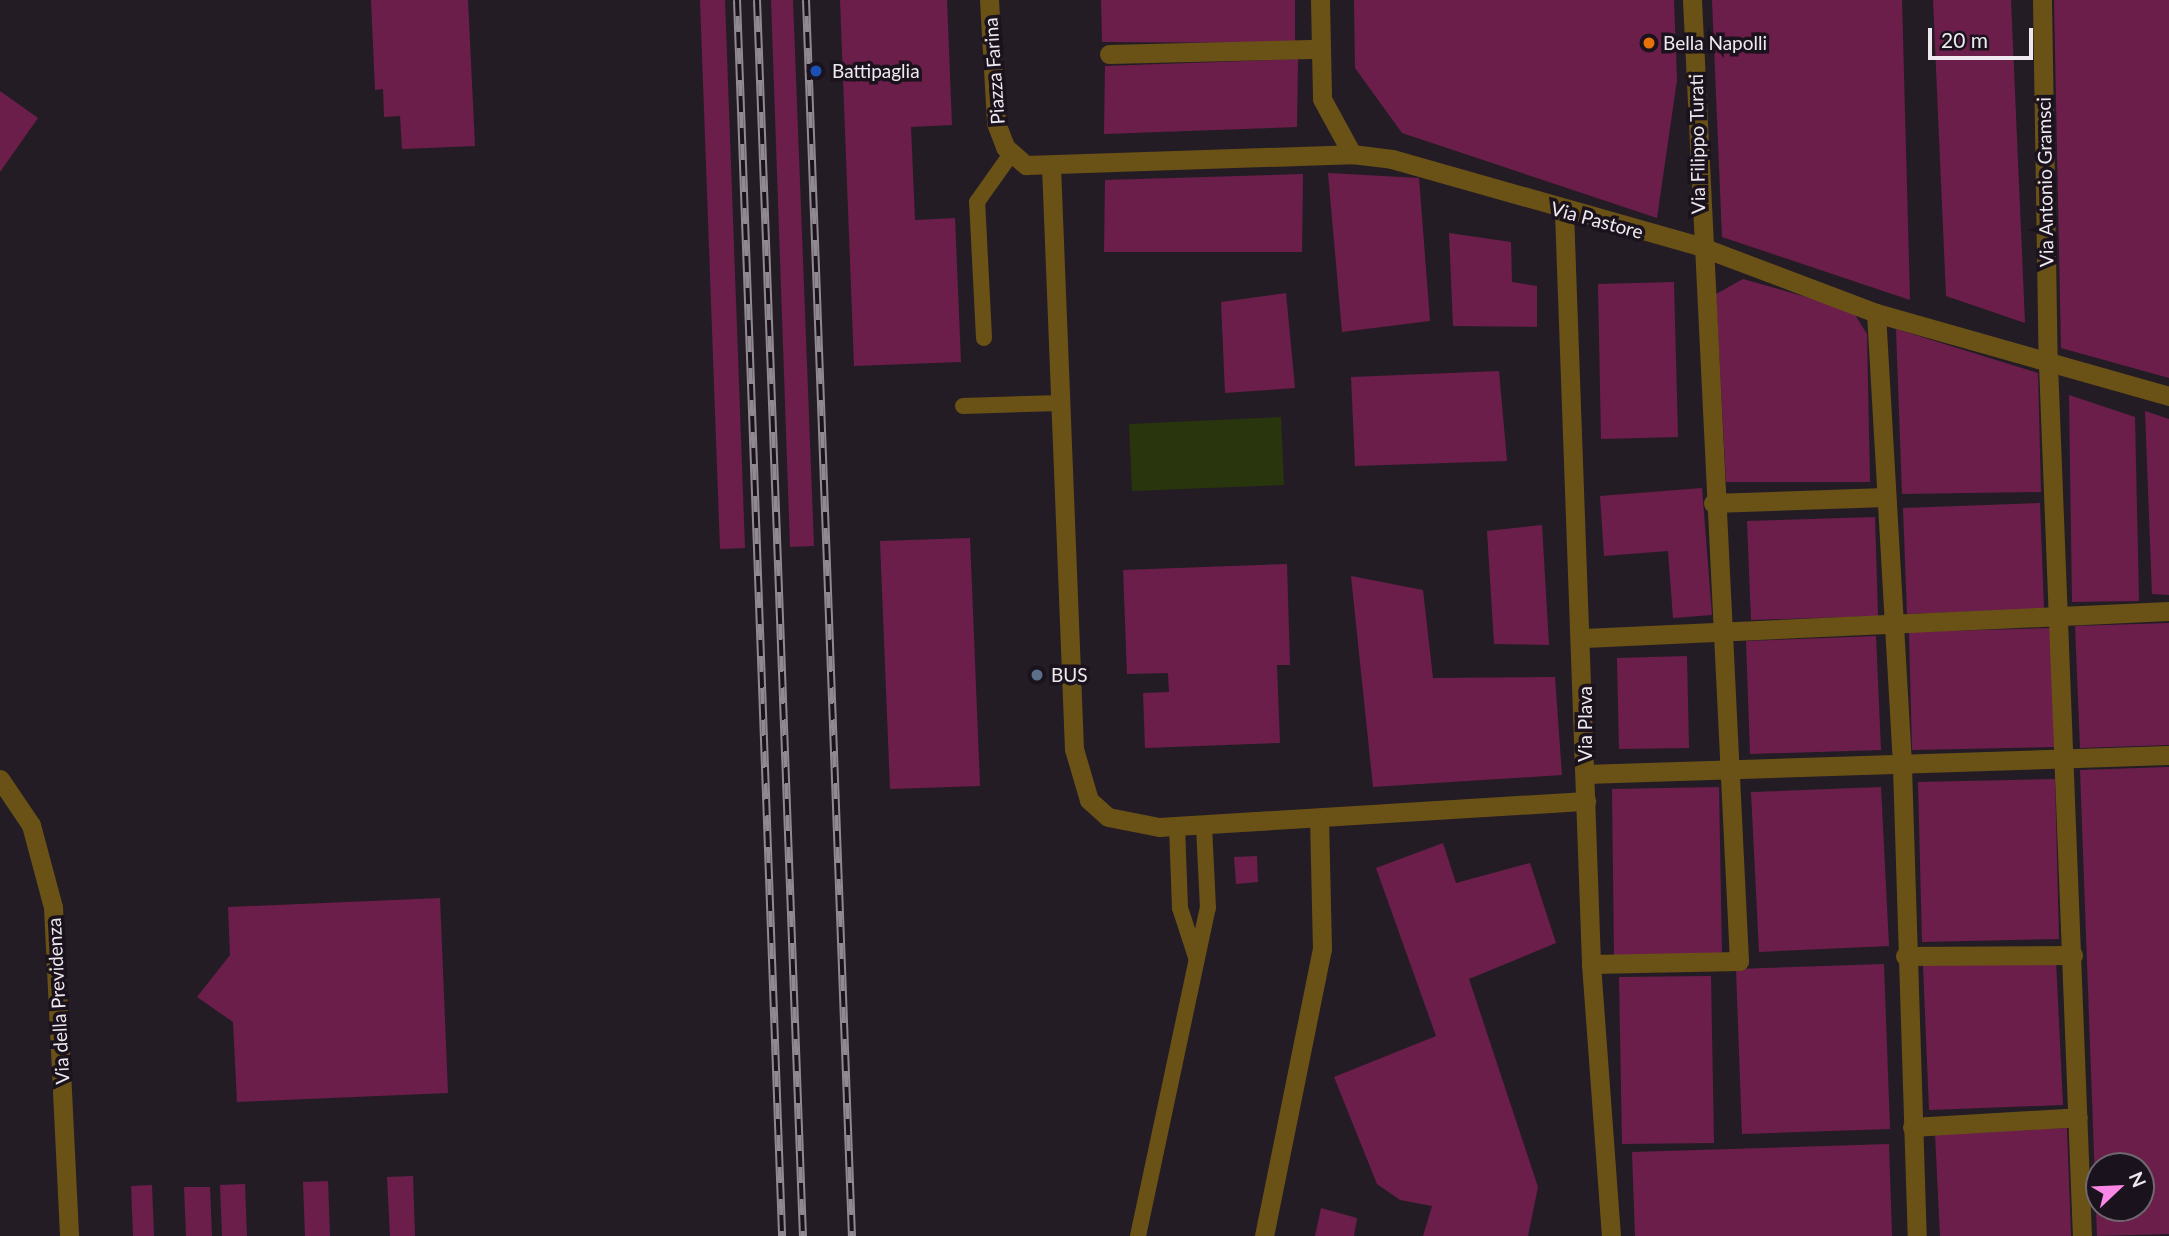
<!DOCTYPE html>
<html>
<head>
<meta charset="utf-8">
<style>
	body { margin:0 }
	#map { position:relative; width:2169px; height:1236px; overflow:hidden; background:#241c25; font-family:Lato,sans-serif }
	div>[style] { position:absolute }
	.green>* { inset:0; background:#29350d }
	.building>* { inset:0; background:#6b1e4a }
	.service>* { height:16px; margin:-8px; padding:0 8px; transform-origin:8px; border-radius:8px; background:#6a5217 }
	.pedestrian>* { height:19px; margin:-9.5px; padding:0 9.5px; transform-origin:9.5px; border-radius:9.5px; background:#6a5217 }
	.minor>* { height:19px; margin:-9.5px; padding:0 9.5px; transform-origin:9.5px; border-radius:9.5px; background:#6a5217 }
	.rail>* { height:8px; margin-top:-4px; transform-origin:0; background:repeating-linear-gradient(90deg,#1a121c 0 16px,#908991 0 32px); box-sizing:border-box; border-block:2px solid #908991 }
	.dots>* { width:19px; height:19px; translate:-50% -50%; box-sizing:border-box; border:4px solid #1a121c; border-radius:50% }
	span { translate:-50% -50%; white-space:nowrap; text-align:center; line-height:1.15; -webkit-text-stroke:7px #1a121c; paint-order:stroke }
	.poi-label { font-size:19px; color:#eee8ef }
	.left { translate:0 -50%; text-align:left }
	.street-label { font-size:19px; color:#eee8ef }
	.north { position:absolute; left:2085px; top:1152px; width:70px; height:70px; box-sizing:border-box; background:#1a121c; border:2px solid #6f6870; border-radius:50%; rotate:67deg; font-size:19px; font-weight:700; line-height:28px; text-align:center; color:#eee8ef }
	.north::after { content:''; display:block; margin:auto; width:24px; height:32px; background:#fb87e6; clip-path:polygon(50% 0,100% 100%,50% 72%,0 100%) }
	.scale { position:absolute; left:1928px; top:28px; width:105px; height:32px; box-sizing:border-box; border:4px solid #eee8ef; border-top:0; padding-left:9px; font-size:21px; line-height:24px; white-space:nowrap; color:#eee8ef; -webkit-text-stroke:5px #1a121c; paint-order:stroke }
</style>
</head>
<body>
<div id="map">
	<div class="green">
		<i style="clip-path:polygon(1281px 417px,1284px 485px,1132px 491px,1129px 424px)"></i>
	</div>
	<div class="building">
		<i style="clip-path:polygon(371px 0,468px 0,475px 146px,402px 149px,400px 116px,384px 117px,383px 89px,375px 90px)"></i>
		<i style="clip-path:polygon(700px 0,725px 0,745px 548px,720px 549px)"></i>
		<i style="clip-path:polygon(771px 0,793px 0,814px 546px,790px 547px)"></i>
		<i style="clip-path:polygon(840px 0,947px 0,952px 125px,911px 127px,915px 220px,955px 218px,961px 362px,854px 366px)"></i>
		<i style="clip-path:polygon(1101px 0,1295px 0,1295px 43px,1102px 42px)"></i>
		<i style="clip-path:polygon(1354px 0,1674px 0,1677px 80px,1657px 218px,1402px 133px,1355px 68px)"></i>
		<i style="clip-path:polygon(1712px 0,1902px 0,1910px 300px,1722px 237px)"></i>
		<i style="clip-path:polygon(1933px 0,2011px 0,2025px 323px,1946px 296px)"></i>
		<i style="clip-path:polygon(2054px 0,2169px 0,2169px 378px,2061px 348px)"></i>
		<i style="clip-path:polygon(1298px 59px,1297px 127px,1104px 134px,1105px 66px)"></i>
		<i style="clip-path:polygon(0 91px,38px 118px,0 172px)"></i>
		<i style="clip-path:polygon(1328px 173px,1419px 178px,1430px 321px,1342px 332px)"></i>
		<i style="clip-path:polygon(1303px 174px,1302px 252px,1104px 252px,1105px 180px)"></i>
		<i style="clip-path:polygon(1449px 233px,1511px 242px,1512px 282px,1537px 286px,1537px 327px,1453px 326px)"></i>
		<i style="clip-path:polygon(1743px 279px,1852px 310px,1867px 334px,1870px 482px,1726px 482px,1716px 294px)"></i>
		<i style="clip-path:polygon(1674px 282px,1678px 437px,1601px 439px,1598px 284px)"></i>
		<i style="clip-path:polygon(1286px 293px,1295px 388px,1225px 393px,1221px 302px)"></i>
		<i style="clip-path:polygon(1896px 329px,2038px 373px,2041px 492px,1902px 494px)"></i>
		<i style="clip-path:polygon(1499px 371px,1507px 461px,1355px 466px,1351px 377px)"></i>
		<i style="clip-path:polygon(2069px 395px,2135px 417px,2139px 601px,2072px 602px)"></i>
		<i style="clip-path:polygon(2145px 411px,2169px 419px,2169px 595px,2152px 594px)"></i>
		<i style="clip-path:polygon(1702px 488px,1712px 615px,1673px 618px,1668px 551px,1604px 556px,1600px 496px)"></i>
		<i style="clip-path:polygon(2040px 503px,2044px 609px,1907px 614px,1903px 508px)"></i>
		<i style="clip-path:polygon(1875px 517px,1878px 616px,1751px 620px,1747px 521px)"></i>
		<i style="clip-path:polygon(1542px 525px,1549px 645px,1494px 644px,1487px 531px)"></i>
		<i style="clip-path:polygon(970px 538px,980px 786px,890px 789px,880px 541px)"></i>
		<i style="clip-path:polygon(1287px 564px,1290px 665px,1277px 665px,1280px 743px,1145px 748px,1143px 693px,1169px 692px,1168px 673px,1127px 674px,1123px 570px)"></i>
		<i style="clip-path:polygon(1351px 576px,1423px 590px,1433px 678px,1555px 677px,1562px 775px,1373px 787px)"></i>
		<i style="clip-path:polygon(2169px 623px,2169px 745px,2080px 748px,2075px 626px)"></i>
		<i style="clip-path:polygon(2051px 628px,2054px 747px,1912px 750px,1909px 632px)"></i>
		<i style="clip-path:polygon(1876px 636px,1881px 750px,1750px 754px,1746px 641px)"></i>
		<i style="clip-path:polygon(1687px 656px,1689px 748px,1619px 749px,1617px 658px)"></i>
		<i style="clip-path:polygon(evenodd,2169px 767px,2169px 1234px,2097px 1236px,2080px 770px,2169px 767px,2099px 1166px,2141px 1166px,2141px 1208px,2099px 1208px,2099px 1166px)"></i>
		<i style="clip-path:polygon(2055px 779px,2059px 939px,1922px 942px,1918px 782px)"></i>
		<i style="clip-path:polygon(1719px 787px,1722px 955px,1614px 956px,1612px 789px)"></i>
		<i style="clip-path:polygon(1881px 787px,1889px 946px,1759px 952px,1751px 792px)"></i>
		<i style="clip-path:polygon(1443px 843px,1456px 883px,1530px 863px,1556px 943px,1469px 979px,1538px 1187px,1528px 1236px,1423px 1236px,1432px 1206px,1400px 1200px,1377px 1184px,1334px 1077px,1436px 1036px,1376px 868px)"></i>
		<i style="clip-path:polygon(1257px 856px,1258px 882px,1236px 884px,1234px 857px)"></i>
		<i style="clip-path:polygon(440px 898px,448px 1093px,237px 1102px,233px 1022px,197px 997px,230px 955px,228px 907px)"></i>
		<i style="clip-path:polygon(2056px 960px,2063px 1105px,1929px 1110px,1923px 965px)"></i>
		<i style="clip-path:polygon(1884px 964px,1890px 1129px,1742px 1134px,1736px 969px)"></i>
		<i style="clip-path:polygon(1711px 976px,1714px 1143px,1622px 1144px,1619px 977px)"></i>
		<i style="clip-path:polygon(2067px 1128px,2071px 1236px,1940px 1236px,1935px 1133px)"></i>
		<i style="clip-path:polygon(1889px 1144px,1892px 1236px,1635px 1236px,1632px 1152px)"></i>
		<i style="clip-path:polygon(413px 1176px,415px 1236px,390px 1236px,387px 1177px)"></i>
		<i style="clip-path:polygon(328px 1181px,330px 1236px,305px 1236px,303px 1182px)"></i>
		<i style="clip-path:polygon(245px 1184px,247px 1236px,222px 1236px,220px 1185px)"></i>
		<i style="clip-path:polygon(152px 1185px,154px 1236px,133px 1236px,131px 1186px)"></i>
		<i style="clip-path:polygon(184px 1187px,210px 1187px,212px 1236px,186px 1236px)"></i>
		<i style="clip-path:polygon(1321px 1208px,1357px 1218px,1354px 1236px,1315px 1236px)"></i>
	</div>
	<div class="service">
		<i style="left:984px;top:338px;width:136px;rotate:-92.9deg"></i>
		<i style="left:977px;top:202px;width:59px;rotate:-54.7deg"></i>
		<i style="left:963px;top:406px;width:98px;rotate:-1.8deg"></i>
		<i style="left:1177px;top:826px;width:82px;rotate:87.9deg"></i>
		<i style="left:1180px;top:908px;width:52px;rotate:71.9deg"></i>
		<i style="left:1138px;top:1236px;width:335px;rotate:-78deg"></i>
		<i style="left:1208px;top:908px;width:83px;rotate:-92.8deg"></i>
	</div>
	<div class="pedestrian">
		<i style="left:1109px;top:54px;width:212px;rotate:-1.4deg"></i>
	</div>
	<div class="minor">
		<i style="left:989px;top:0;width:123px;rotate:86.7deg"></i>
		<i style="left:996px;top:123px;width:26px;rotate:69deg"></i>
		<i style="left:1005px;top:147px;width:28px;rotate:41deg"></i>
		<i style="left:1026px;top:165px;width:326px;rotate:-1.9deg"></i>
		<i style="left:1352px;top:154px;width:40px;rotate:7.1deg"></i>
		<i style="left:1392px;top:159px;width:319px;rotate:15.8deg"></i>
		<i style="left:1699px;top:246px;width:189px;rotate:20.7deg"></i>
		<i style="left:1876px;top:313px;width:305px;rotate:15.8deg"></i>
		<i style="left:1320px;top:0;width:99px;rotate:88.8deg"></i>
		<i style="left:1322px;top:99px;width:63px;rotate:61.4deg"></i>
		<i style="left:2042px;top:0;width:364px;rotate:89.1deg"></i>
		<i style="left:2048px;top:364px;width:873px;rotate:87.77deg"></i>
		<i style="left:1051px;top:166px;width:583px;rotate:87.74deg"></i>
		<i style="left:1074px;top:749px;width:53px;rotate:73.6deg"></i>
		<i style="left:1089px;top:800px;width:25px;rotate:42deg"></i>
		<i style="left:1108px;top:817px;width:52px;rotate:11.1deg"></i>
		<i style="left:1159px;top:827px;width:428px;rotate:-3.5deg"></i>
		<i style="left:1564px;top:212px;width:752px;rotate:87.94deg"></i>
		<i style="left:1591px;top:964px;width:273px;rotate:85.8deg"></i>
		<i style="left:1876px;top:313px;width:455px;rotate:86.7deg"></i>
		<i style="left:1902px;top:767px;width:469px;rotate:88.2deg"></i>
		<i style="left:1713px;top:503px;width:172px;rotate:-2deg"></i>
		<i style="left:1584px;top:638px;width:586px;rotate:-2.64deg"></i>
		<i style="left:1585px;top:774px;width:584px;rotate:-1.86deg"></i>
		<i style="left:0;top:779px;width:55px;rotate:56deg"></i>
		<i style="left:31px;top:825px;width:85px;rotate:75deg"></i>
		<i style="left:53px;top:907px;width:329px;rotate:87.2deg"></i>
		<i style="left:1905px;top:956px;width:168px;rotate:-0.3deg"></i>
		<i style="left:1591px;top:964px;width:148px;rotate:-1.2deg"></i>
		<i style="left:1739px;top:961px;width:962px;rotate:-92.8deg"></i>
		<i style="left:1912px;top:1127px;width:166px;rotate:-3.4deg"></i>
		<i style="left:1264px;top:1236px;width:293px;rotate:-78.6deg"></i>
		<i style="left:1322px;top:949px;width:130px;rotate:-91.3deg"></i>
	</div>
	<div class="rail">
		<i style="left:737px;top:0;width:1237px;rotate:87.91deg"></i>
		<i style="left:757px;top:0;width:1237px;rotate:87.87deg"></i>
		<i style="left:806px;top:0;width:1237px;rotate:87.87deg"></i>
	</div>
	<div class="dots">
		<i style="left:1649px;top:43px;background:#e8710a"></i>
		<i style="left:816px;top:71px;background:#1a4fb4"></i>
		<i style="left:1037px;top:675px;background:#5c6f8a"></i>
	</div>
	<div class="poi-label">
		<span class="left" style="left:1663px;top:43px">Bella Napolli</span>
		<span class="left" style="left:832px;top:71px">Battipaglia</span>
		<span class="left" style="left:1051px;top:675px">BUS</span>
	</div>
	<div class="street-label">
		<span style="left:994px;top:71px;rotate:-94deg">Piazza Farina</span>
		<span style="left:1697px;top:144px;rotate:-91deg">Via Filippo Turati</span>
		<span style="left:2045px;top:182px;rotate:-91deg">Via Antonio Gramsci</span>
		<span style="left:1597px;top:220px;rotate:15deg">Via Pastore</span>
		<span style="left:1585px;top:724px;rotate:-90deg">Via Plava</span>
		<span style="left:58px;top:1001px;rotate:-93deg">Via della Previdenza</span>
	</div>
	<div class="north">N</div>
	<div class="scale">20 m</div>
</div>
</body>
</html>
